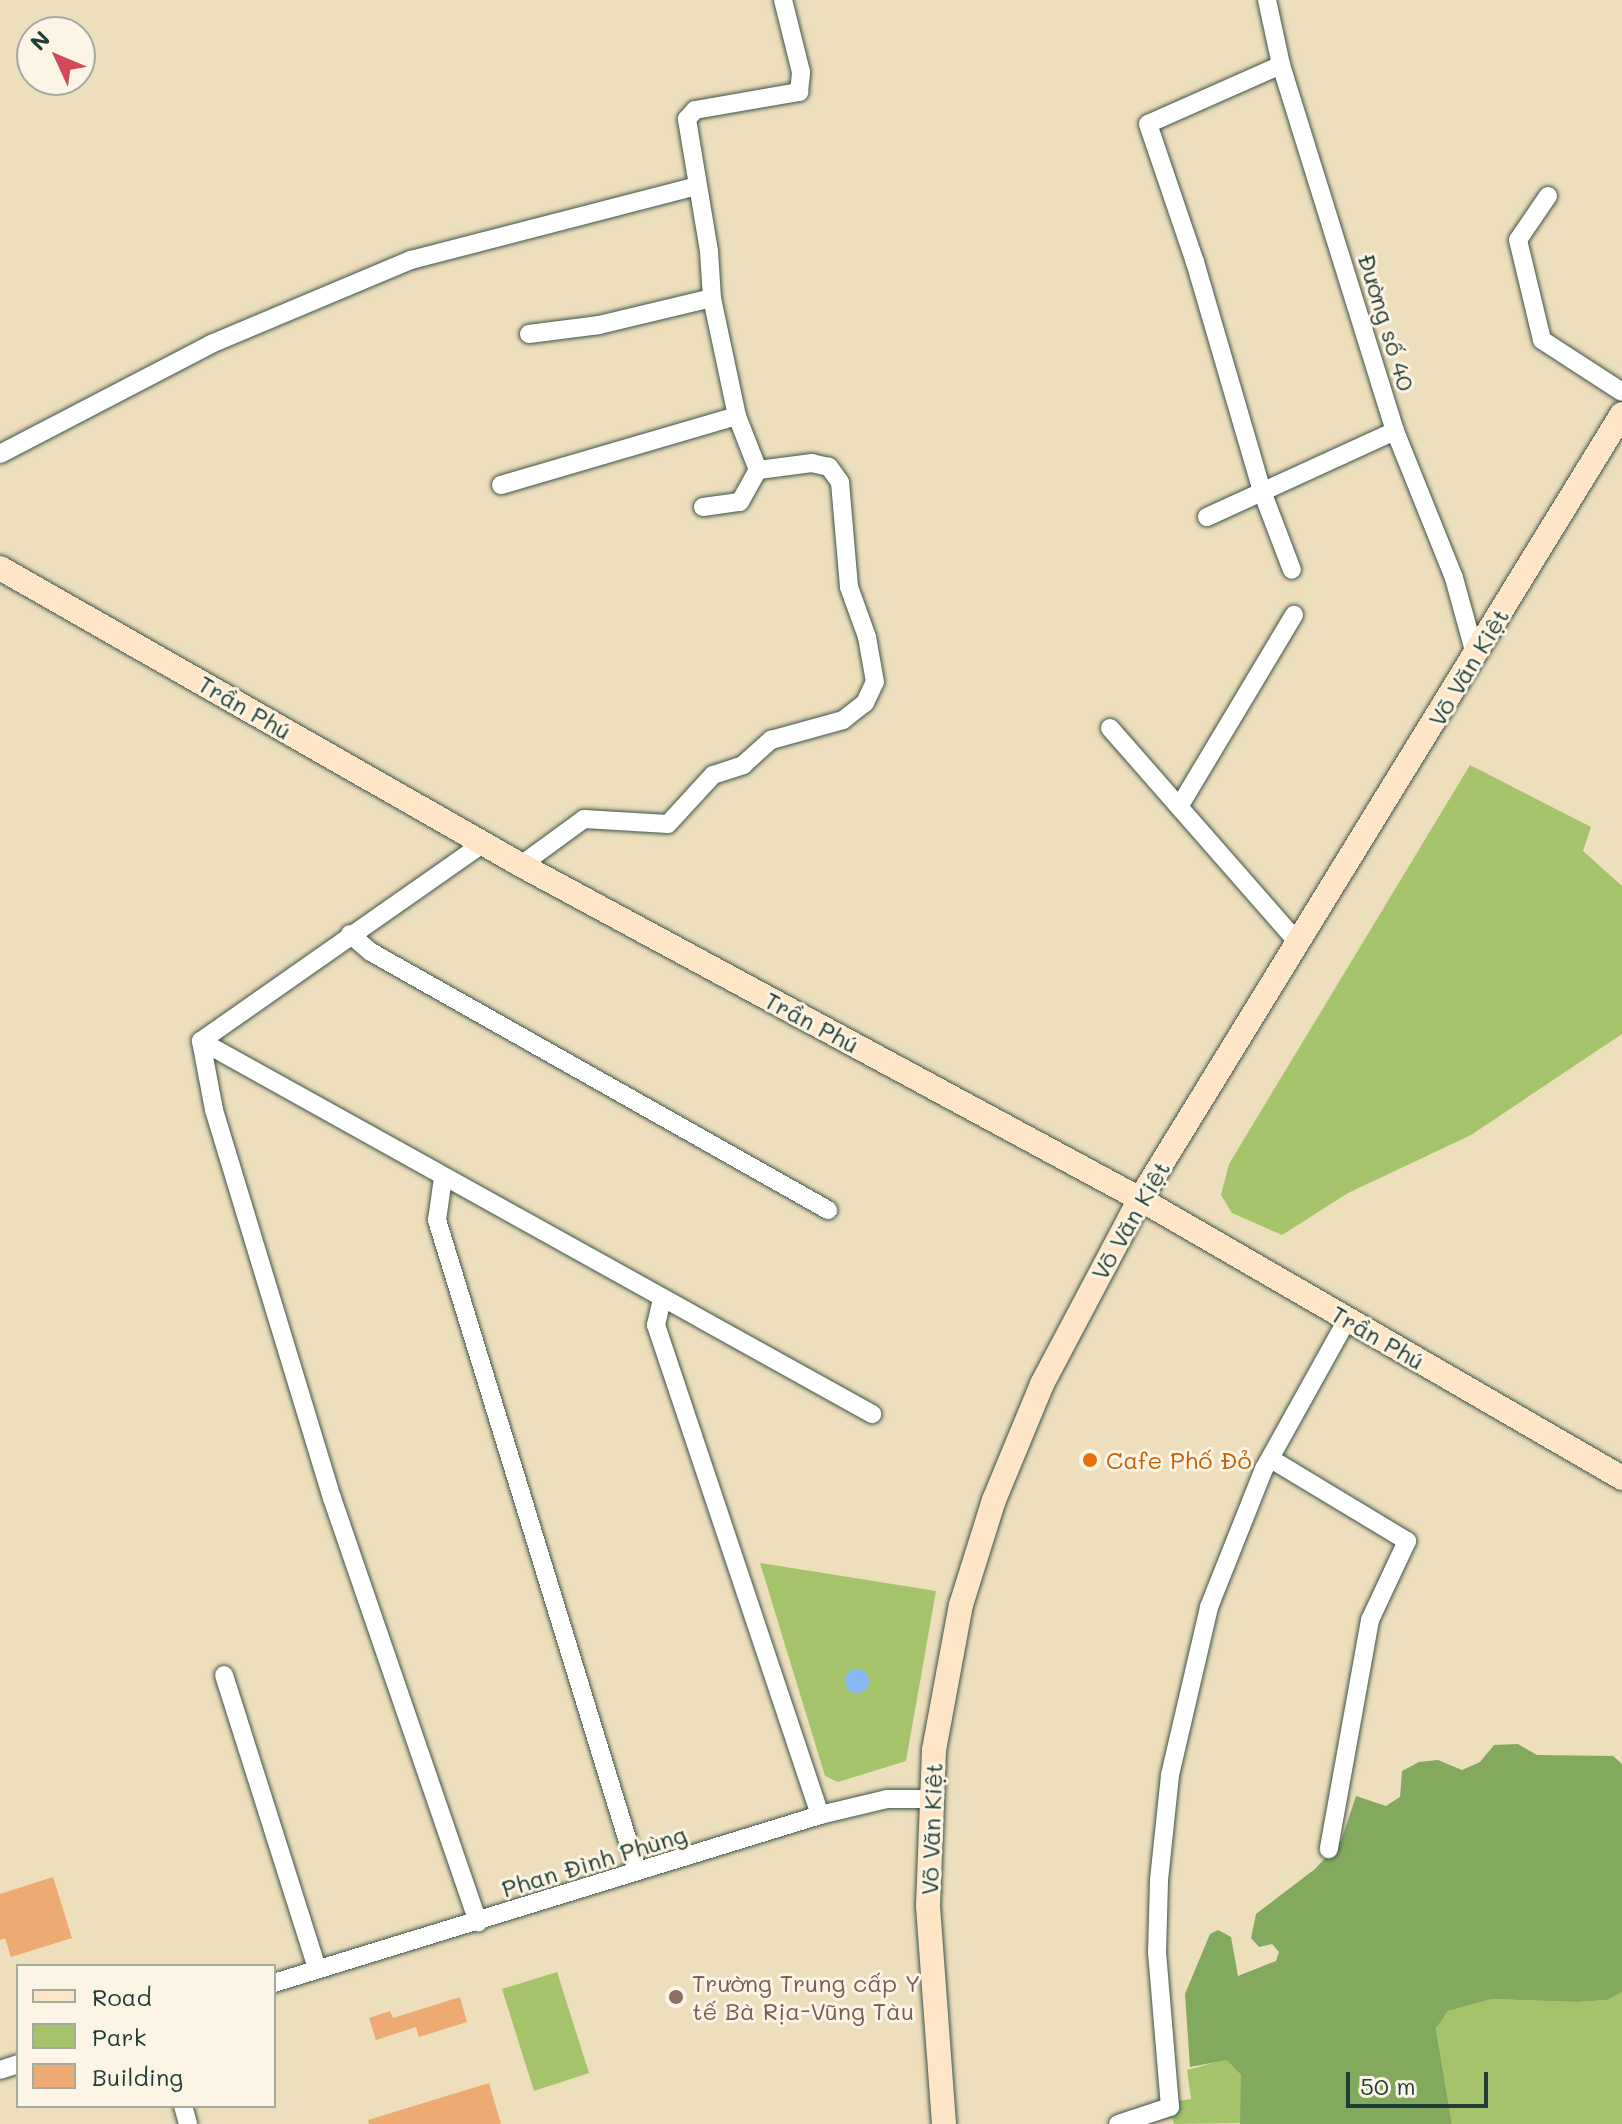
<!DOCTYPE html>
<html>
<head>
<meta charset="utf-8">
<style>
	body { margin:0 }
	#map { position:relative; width:1622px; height:2124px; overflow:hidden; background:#eddebc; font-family:Mali,sans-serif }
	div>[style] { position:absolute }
	.green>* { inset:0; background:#a4c36b }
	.forest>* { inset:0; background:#83a95f }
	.water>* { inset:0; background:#85b8f2 }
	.round { border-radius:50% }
	.building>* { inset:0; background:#eeaa73 }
	.roads { filter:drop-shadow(0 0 2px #3e5548) drop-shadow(0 0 2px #3e5548) }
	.street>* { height:18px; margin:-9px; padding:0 9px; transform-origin:9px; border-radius:9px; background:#fff }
	.secondary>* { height:24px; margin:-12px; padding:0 12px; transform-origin:12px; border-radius:12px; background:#fde5c5 }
	.dots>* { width:22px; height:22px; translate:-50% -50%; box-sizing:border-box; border:4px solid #fcf5e5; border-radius:50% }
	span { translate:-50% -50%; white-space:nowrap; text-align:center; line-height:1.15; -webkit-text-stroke:6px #fcf5e5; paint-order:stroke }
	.street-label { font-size:24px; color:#1f3d34 }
	.food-label { font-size:24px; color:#c56008 }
	.left { translate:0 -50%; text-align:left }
	.education-label { font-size:24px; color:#785e54 }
	.legend { position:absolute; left:16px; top:1964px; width:260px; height:144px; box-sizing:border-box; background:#fcf5e5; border:2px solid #a4ab9e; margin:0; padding:10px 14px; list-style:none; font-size:24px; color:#1f3d34 }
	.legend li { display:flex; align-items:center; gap:16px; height:40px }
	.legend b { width:40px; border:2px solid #a4ab9e }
	.north { position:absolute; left:16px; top:16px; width:80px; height:80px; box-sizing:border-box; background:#fcf5e5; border:2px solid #a4ab9e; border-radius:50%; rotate:314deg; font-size:22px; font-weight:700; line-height:32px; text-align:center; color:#1f3d34 }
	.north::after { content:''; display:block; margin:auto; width:28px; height:36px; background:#d1495b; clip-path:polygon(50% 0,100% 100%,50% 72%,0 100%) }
	.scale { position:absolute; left:1346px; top:2072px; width:142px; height:36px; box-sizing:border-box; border:4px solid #1f3d34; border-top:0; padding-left:10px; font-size:24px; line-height:28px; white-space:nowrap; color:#1f3d34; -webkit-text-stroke:6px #fcf5e5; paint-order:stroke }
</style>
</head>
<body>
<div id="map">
	<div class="green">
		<i style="clip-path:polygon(1470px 765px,1591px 827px,1583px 851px,1622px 886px,1622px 1034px,1471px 1135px,1348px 1193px,1282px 1235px,1232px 1213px,1221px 1195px,1229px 1164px)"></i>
		<i style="clip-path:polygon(760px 1563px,936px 1591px,906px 1761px,838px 1782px,825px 1776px)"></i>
		<i style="clip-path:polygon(557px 1972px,589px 2073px,534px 2091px,502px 1989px)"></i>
		<i style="clip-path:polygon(1622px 1992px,1622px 2124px,1452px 2124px,1436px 2027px,1448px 2011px,1492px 1999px,1577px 2002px,1606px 2000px)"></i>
		<i style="clip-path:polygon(1227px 2059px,1241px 2075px,1242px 2123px,1174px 2124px,1172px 2118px,1136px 2124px,1135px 2108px,1191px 2099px,1187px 2070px)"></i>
	</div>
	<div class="forest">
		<i style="clip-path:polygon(1518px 1744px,1537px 1755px,1613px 1756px,1622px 1764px,1622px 1992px,1607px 2000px,1577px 2002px,1492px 1999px,1448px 2011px,1436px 2028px,1452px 2124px,1240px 2124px,1241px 2075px,1227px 2060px,1190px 2067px,1185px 1994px,1210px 1934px,1218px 1930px,1231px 1937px,1238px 1976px,1276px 1961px,1279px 1952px,1272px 1944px,1259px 1947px,1251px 1938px,1256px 1914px,1315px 1869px,1341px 1841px,1356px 1796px,1386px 1806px,1400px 1797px,1402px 1771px,1419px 1762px,1438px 1760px,1462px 1770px,1480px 1762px,1494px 1745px)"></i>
	</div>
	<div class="water">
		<i class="round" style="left:845px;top:1669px;width:24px;height:24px"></i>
	</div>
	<div class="building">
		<i style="clip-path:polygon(53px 1877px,72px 1938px,11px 1957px,5px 1938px,0 1940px,0 1894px)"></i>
		<i style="clip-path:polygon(460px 1997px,467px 2022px,419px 2037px,416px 2027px,376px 2040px,369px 2018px,390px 2011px,393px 2018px)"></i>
		<i style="clip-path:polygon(489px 2083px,501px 2124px,369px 2124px,368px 2120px)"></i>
	</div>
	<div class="roads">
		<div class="street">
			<i style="left:1267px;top:0;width:66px;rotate:77.8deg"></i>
			<i style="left:1281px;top:65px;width:383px;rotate:72.7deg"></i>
			<i style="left:1395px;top:431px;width:158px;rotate:68.1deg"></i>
			<i style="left:1454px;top:578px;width:79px;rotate:74.6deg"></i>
			<i style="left:1281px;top:65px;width:145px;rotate:156.1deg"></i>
			<i style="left:1148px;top:124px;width:146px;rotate:71.2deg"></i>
			<i style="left:1195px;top:262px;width:242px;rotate:73.7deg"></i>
			<i style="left:1263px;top:494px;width:81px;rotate:69.1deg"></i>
			<i style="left:1548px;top:196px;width:53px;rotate:124.3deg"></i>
			<i style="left:1518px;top:240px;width:103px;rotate:76.5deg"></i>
			<i style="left:1542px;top:340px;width:95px;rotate:33deg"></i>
			<i style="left:529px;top:334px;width:71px;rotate:-7.3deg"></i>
			<i style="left:599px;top:325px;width:116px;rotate:-13.4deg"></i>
			<i style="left:0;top:454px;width:238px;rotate:-27.5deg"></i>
			<i style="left:211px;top:344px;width:217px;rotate:-22.8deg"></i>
			<i style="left:411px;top:260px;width:295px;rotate:-14.5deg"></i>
			<i style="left:501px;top:485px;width:246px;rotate:-16.3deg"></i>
			<i style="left:703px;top:507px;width:37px;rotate:-8deg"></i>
			<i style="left:740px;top:502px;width:37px;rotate:-61deg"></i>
			<i style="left:758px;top:470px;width:58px;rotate:-111.3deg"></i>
			<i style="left:737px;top:416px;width:121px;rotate:-102deg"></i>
			<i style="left:712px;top:298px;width:47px;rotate:-93.7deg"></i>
			<i style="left:709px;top:251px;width:134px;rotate:-99.5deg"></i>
			<i style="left:687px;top:119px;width:12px;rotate:-48deg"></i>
			<i style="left:695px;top:110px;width:106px;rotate:-9.8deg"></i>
			<i style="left:799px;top:92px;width:20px;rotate:-84deg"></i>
			<i style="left:801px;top:72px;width:74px;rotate:-104deg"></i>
			<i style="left:1207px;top:517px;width:207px;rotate:-24.6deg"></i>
			<i style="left:1110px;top:728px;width:286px;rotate:48.8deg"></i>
			<i style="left:1179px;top:807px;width:224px;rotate:-59.1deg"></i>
			<i style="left:521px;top:865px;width:78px;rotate:-36.1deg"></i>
			<i style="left:584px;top:819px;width:84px;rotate:3.4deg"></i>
			<i style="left:668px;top:824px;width:67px;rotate:-47.4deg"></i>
			<i style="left:713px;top:775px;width:32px;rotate:-18deg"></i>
			<i style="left:743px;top:765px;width:38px;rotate:-42deg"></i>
			<i style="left:771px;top:740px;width:75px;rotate:-15.5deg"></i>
			<i style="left:843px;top:720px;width:28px;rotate:-38deg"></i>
			<i style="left:865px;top:703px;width:23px;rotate:-65deg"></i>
			<i style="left:875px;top:682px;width:46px;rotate:-100.1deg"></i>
			<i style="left:867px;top:637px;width:53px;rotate:-109.8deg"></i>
			<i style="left:849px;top:587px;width:105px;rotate:-94.9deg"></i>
			<i style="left:840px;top:482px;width:19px;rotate:-126deg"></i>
			<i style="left:829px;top:467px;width:17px;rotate:-167deg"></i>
			<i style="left:812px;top:463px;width:54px;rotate:172.6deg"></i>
			<i style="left:350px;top:934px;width:28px;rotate:41deg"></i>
			<i style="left:371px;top:952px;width:525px;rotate:29.45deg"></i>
			<i style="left:201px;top:1041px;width:70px;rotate:79.3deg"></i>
			<i style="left:214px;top:1110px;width:406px;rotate:73.1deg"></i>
			<i style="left:332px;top:1498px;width:449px;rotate:71deg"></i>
			<i style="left:201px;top:1041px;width:768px;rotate:29.07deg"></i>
			<i style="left:201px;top:1041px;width:345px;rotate:-35deg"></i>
			<i style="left:443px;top:1178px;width:42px;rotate:98.1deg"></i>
			<i style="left:437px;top:1220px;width:681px;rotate:72.92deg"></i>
			<i style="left:662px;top:1299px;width:27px;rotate:103deg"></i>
			<i style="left:656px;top:1325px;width:517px;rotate:71.49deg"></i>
			<i style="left:1271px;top:1459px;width:159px;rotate:31.1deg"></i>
			<i style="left:1407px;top:1541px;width:87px;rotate:115.1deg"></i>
			<i style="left:1370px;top:1620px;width:233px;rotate:100.2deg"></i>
			<i style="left:224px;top:1675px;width:307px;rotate:72.4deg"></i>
			<i style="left:274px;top:1983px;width:571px;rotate:-17.1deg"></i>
			<i style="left:820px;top:1815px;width:69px;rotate:-13.4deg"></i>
			<i style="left:887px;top:1799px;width:44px"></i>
			<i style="left:0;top:2070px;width:19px;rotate:-18deg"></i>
			<i style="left:183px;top:2106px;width:19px;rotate:74deg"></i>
			<i style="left:1118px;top:2124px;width:55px;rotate:-18.1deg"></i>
			<i style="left:1170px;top:2107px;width:155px;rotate:-94.8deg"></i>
			<i style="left:1157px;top:1953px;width:73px;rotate:-88.4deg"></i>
			<i style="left:1159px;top:1880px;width:106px;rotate:-84deg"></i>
			<i style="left:1170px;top:1775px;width:172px;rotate:-76.9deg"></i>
			<i style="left:1209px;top:1607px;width:149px;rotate:-68.3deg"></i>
			<i style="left:1264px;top:1469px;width:171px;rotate:-60.9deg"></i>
		</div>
		<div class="secondary">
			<i style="left:0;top:568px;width:600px;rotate:29.69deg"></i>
			<i style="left:521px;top:865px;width:703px;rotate:28.35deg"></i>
			<i style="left:1140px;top:1199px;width:557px;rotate:30.06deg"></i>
			<i style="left:944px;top:2124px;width:219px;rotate:-94.2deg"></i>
			<i style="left:928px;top:1906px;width:156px;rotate:-87.8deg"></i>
			<i style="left:934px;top:1750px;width:147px;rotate:-79.5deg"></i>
			<i style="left:961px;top:1605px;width:110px;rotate:-72.6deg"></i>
			<i style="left:994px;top:1500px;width:126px;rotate:-67.5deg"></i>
			<i style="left:1042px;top:1384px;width:209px;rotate:-62.1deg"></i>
			<i style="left:1140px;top:1199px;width:921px;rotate:-58.45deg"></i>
		</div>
	</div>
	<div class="dots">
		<i style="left:1090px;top:1460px;background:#e8710a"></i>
		<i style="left:676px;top:1997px;background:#8d6e63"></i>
	</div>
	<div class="street-label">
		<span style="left:1387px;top:322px;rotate:73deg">Đường số 40</span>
		<span style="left:1468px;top:667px;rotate:-59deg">Võ Văn Kiệt</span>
		<span style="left:245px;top:707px;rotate:30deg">Trần Phú</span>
		<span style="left:812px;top:1022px;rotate:28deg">Trần Phú</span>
		<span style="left:1130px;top:1220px;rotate:-60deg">Võ Văn Kiệt</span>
		<span style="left:1378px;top:1337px;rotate:30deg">Trần Phú</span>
		<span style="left:931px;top:1829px;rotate:-88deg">Võ Văn Kiệt</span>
		<span style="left:594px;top:1861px;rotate:-17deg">Phan Đình Phùng</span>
	</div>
	<div class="food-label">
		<span class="left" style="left:1106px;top:1460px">Cafe Phố Đỏ</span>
	</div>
	<div class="education-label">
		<span class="left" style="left:692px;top:1997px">Trường Trung cấp Y<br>tế Bà Rịa-Vũng Tàu</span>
	</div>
	<ul class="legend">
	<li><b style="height:10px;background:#fde5c5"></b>Road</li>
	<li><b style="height:22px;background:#a4c36b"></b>Park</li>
	<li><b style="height:22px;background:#eeaa73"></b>Building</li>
	</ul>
	<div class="north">N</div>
	<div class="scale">50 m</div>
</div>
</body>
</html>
